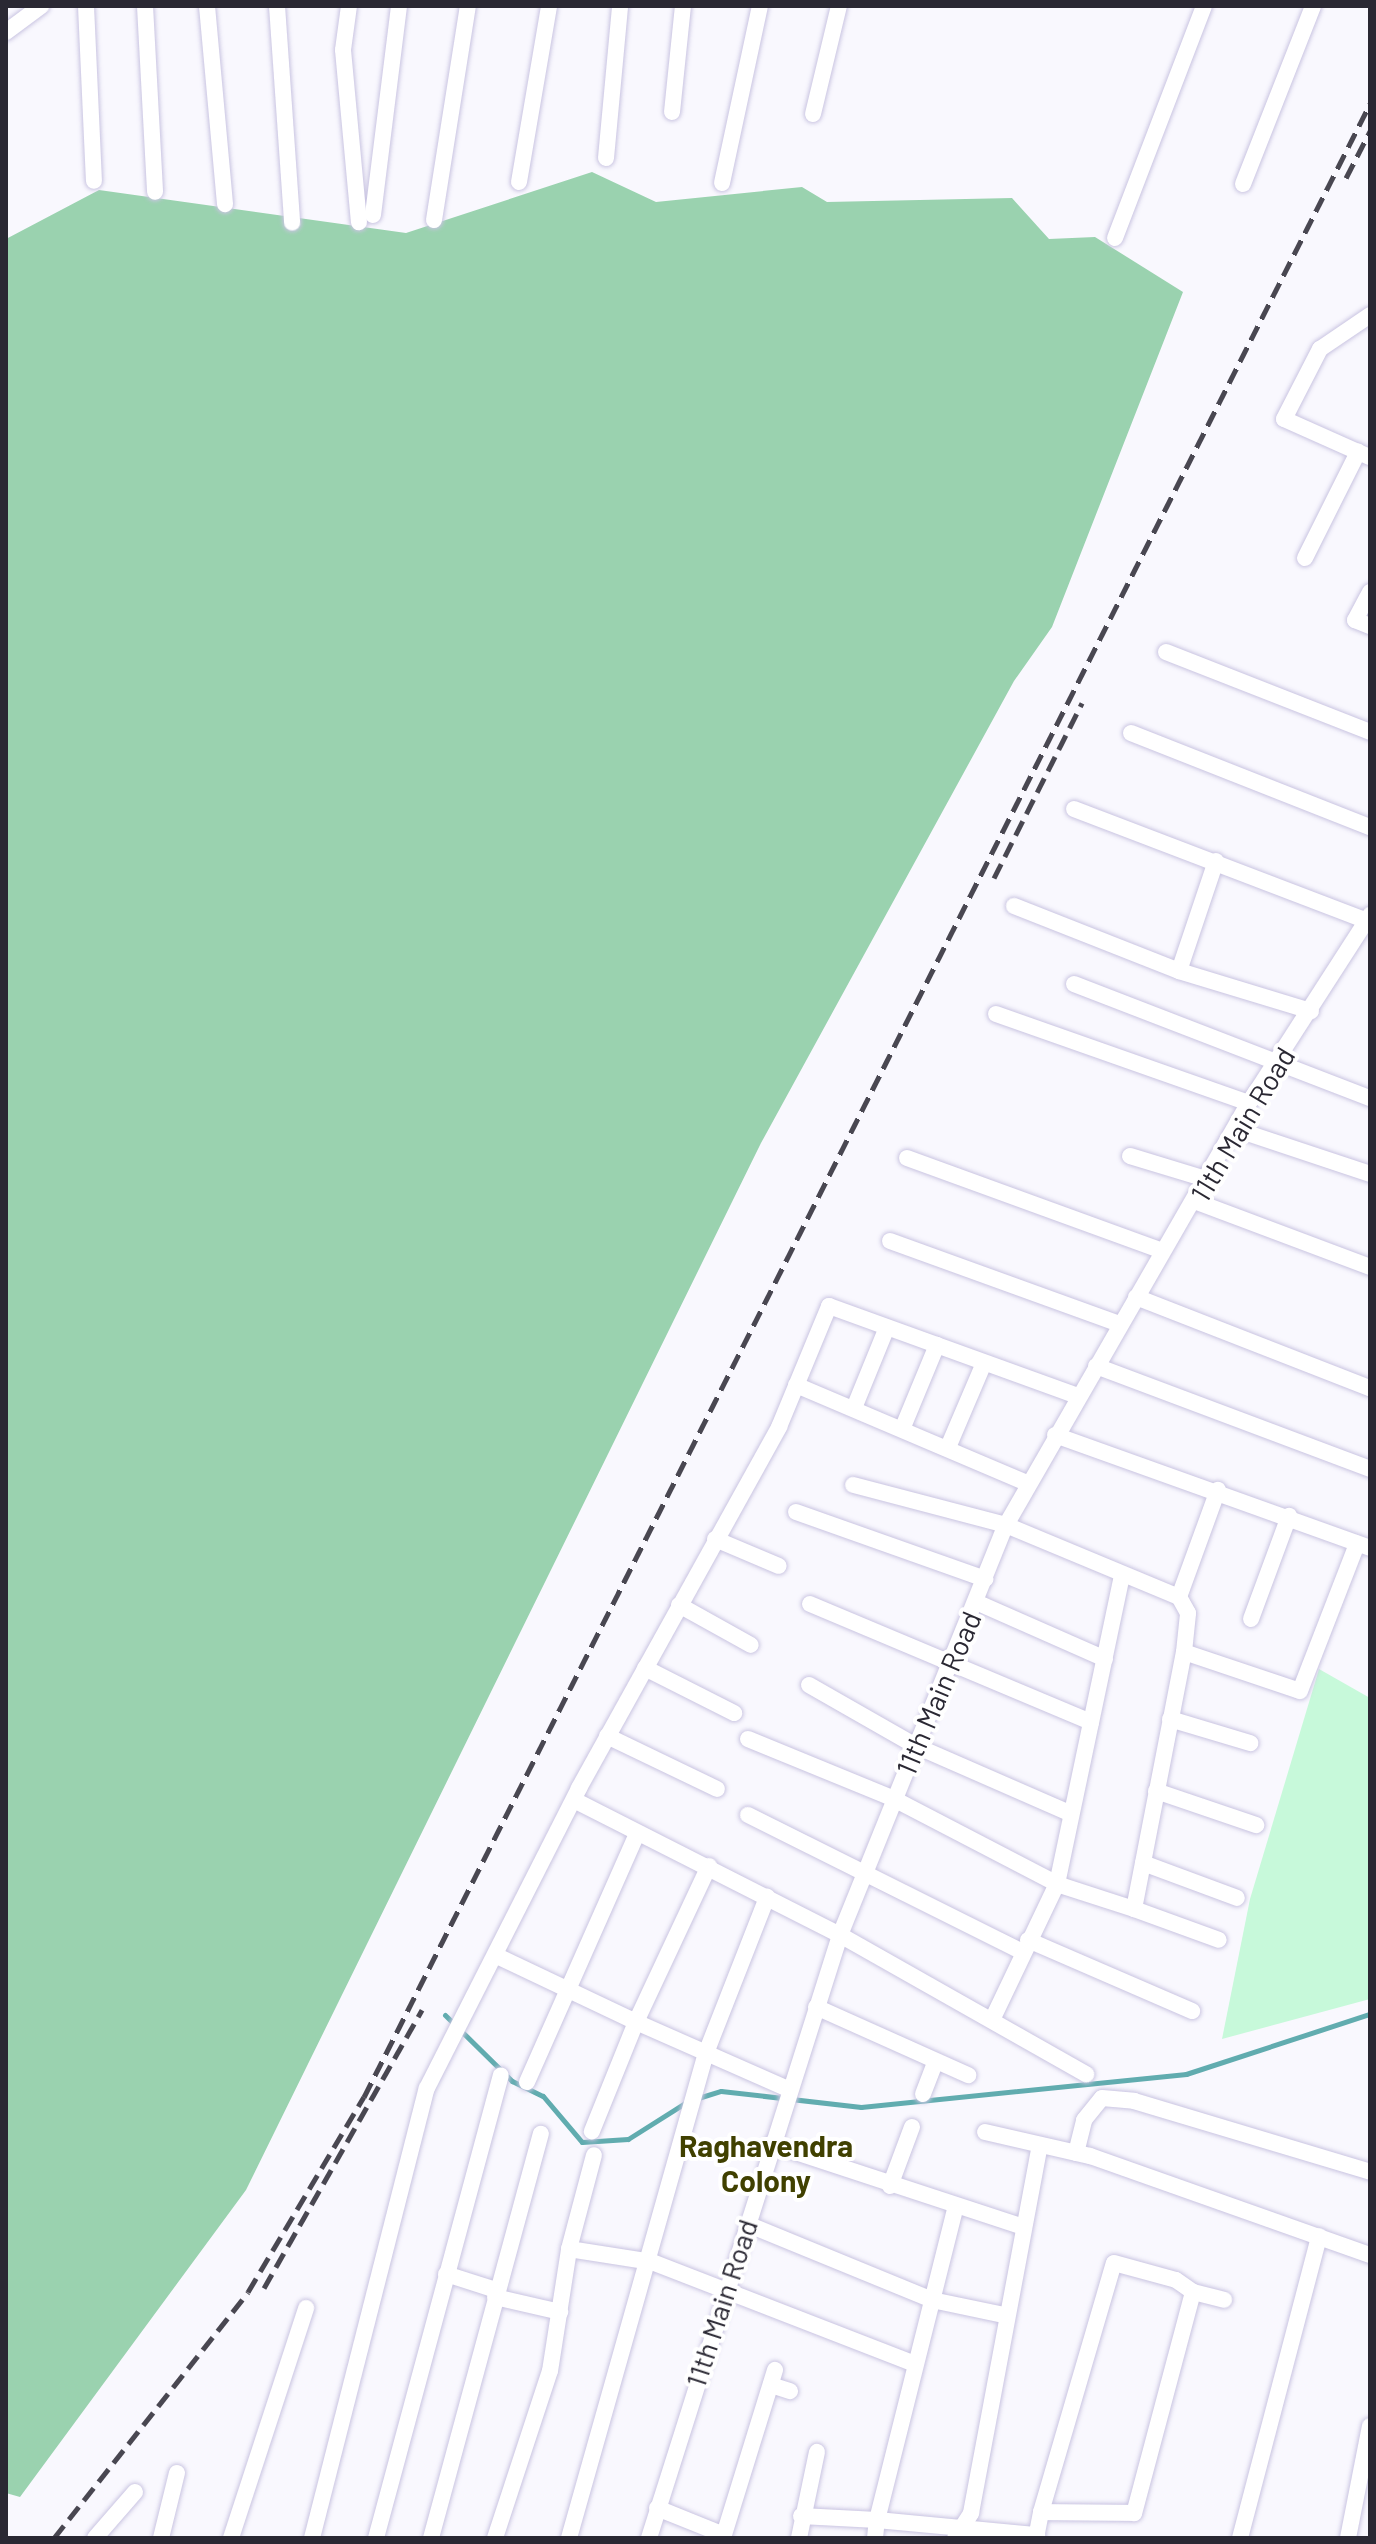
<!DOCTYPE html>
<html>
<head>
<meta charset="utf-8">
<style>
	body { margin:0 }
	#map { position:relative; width:1376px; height:2544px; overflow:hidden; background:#f9f8fe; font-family:Barlow,sans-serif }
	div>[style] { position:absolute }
	.green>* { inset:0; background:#c7f9da }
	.forest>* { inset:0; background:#9ad2af }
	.stream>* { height:5px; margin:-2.5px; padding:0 2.5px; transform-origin:2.5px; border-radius:2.5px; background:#61acaf }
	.roads { filter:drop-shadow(0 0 2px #c9c4e1) drop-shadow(0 0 2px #c9c4e1) }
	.minor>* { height:16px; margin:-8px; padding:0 8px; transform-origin:8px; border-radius:8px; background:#fff }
	.rail>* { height:5px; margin-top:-2.5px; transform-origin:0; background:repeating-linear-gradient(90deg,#494751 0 16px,transparent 0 24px) }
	span { translate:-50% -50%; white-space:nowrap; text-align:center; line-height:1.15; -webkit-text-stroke:8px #fff; paint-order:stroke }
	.street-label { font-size:28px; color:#2a2833 }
	.neighbourhood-label { font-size:30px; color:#404000; font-weight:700 }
	.frame { position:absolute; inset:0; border:8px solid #2a2833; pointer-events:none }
</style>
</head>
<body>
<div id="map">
	<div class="green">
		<i style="clip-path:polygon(1319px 1669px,1370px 1698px,1370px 1999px,1222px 2039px,1250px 1899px)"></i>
	</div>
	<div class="forest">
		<i style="clip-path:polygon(592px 172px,656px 202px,802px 187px,827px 202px,1012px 198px,1049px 239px,1095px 237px,1183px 292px,1052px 627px,1014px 681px,761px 1143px,246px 2190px,20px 2497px,6px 2493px,6px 239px,99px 190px,406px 233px)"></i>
	</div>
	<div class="stream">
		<i style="left:445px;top:2015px;width:94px;rotate:44.6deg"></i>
		<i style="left:512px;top:2081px;width:34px;rotate:26deg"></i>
		<i style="left:543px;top:2096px;width:60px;rotate:49.7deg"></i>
		<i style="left:582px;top:2142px;width:46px;rotate:-3.7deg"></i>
		<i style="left:628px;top:2139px;width:71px;rotate:-32.3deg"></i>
		<i style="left:698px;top:2098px;width:24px;rotate:-17deg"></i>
		<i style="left:721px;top:2091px;width:141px;rotate:6.5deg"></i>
		<i style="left:861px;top:2107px;width:327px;rotate:-5.8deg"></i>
		<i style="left:1186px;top:2074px;width:194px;rotate:-18.1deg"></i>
	</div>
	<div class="roads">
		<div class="minor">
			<i style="left:86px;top:6px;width:175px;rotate:87.4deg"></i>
			<i style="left:145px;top:6px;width:186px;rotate:86.9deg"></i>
			<i style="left:207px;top:6px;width:199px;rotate:84.8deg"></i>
			<i style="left:277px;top:6px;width:217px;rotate:86deg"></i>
			<i style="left:349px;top:6px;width:44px;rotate:97.8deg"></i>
			<i style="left:343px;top:50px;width:173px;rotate:84.7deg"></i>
			<i style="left:6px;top:32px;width:44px;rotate:-36.6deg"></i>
			<i style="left:672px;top:112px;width:107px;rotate:-84.1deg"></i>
			<i style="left:813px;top:114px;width:111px;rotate:-76.5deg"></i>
			<i style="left:606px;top:158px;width:153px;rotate:-84.7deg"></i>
			<i style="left:519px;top:182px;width:179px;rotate:-80.3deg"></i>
			<i style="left:722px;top:183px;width:181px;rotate:-77.9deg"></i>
			<i style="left:1243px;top:184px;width:191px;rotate:-68.5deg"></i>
			<i style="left:373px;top:215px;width:211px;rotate:-82.9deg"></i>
			<i style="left:434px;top:220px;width:217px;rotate:-81deg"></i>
			<i style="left:1115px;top:238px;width:248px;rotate:-69deg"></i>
			<i style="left:1358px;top:452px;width:81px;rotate:-156deg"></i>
			<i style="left:1284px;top:419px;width:79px;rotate:-62.8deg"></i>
			<i style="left:1320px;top:349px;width:60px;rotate:-34.2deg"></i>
			<i style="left:1305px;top:558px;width:119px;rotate:-63.4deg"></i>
			<i style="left:1358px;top:452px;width:13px;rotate:23deg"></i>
			<i style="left:1370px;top:592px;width:32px;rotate:118deg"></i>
			<i style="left:1355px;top:620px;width:16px;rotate:22deg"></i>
			<i style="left:1166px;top:652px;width:219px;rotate:21.4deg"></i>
			<i style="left:1131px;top:733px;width:257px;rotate:21.5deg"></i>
			<i style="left:1074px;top:809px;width:314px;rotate:20.9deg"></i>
			<i style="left:1014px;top:906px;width:177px;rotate:21.5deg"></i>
			<i style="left:1179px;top:971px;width:138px;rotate:16.9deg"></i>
			<i style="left:1179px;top:971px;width:116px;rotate:-71.4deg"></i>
			<i style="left:1074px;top:984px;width:317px;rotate:21.1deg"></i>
			<i style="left:996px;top:1014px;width:268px;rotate:19.4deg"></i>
			<i style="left:1238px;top:1130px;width:139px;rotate:18.4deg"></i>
			<i style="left:1130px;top:1156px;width:83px;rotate:16.9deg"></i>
			<i style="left:907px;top:1158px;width:272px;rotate:20deg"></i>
			<i style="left:1197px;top:1202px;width:185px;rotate:20.6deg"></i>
			<i style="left:890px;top:1241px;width:244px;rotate:19.9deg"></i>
			<i style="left:1136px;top:1297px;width:251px;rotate:21.3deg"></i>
			<i style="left:1096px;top:1366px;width:293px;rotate:20.6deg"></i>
			<i style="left:796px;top:1385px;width:251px;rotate:23deg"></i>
			<i style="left:854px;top:1408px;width:87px;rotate:-67.8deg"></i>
			<i style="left:903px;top:1427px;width:89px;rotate:-67.5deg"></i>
			<i style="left:1055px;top:1435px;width:335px;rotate:19.7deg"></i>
			<i style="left:949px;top:1445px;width:89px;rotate:-66.9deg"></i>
			<i style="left:796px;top:1512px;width:201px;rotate:19.5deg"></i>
			<i style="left:715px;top:1539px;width:69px;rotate:22.9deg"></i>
			<i style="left:1179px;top:1597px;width:114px;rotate:-70deg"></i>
			<i style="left:976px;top:1602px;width:141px;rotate:23.8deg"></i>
			<i style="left:810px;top:1604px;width:305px;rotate:22.8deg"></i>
			<i style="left:679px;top:1605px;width:82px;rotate:29.1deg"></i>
			<i style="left:1251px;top:1619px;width:110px;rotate:-69.7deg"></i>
			<i style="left:1184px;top:1652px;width:122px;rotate:18.6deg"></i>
			<i style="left:1300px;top:1691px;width:158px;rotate:-68.8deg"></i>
			<i style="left:645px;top:1668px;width:100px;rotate:26.8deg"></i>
			<i style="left:809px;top:1685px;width:123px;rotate:29.7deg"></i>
			<i style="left:916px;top:1746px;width:167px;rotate:23.6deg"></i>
			<i style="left:1170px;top:1719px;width:84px;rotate:16.7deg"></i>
			<i style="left:607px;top:1736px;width:122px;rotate:25.7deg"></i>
			<i style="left:748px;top:1739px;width:158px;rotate:22.3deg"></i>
			<i style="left:894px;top:1799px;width:184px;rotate:27.5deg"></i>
			<i style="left:1057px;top:1884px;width:81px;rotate:18deg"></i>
			<i style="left:1134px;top:1909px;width:262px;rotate:-79deg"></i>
			<i style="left:1184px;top:1652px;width:39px;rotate:-84deg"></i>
			<i style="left:1188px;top:1613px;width:18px;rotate:-119deg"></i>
			<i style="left:1179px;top:1597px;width:187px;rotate:-157.4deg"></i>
			<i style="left:1006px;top:1525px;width:158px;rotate:-165.3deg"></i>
			<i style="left:1156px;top:1791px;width:106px;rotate:18.8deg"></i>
			<i style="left:574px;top:1800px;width:298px;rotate:26.9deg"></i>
			<i style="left:840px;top:1935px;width:283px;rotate:29.5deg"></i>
			<i style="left:748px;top:1815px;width:307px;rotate:26.5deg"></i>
			<i style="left:1143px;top:1863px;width:100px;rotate:20.4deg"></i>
			<i style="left:709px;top:1866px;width:172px;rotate:115.1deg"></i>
			<i style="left:636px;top:2022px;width:168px;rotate:23.8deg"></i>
			<i style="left:1134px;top:1909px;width:90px;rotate:20deg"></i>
			<i style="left:1028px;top:1940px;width:179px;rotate:23.4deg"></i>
			<i style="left:497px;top:1956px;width:154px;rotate:25.4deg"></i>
			<i style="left:636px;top:2022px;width:118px;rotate:112deg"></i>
			<i style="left:816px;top:2007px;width:167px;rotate:24.1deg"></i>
			<i style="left:992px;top:2020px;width:151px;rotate:-64.5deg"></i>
			<i style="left:1057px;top:1884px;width:316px;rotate:-78.1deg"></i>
			<i style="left:527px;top:2082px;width:271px;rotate:-66.1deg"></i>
			<i style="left:923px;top:2094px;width:34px;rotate:-69deg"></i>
			<i style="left:985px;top:2132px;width:108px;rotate:12.9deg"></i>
			<i style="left:1090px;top:2156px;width:297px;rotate:19.5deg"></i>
			<i style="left:771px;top:2144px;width:263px;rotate:18.2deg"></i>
			<i style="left:1076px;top:2153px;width:34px;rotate:-76deg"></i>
			<i style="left:1084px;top:2120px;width:28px;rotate:-51deg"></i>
			<i style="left:1102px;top:2098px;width:32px;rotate:5deg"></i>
			<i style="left:1134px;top:2101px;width:246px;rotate:16.7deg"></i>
			<i style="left:890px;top:2186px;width:63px;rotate:-69.6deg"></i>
			<i style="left:747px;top:2224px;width:200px;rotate:22.3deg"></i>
			<i style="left:932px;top:2300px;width:74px;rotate:11.8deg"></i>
			<i style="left:569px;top:2249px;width:84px;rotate:8.9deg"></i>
			<i style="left:652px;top:2262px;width:282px;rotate:21.2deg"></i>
			<i style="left:446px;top:2274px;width:52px;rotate:17.7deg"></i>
			<i style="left:1193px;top:2292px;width:32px;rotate:14deg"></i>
			<i style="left:495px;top:2297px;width:67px;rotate:13deg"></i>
			<i style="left:771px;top:2385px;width:20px;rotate:18deg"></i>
			<i style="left:657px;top:2508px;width:72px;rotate:21.9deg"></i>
			<i style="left:801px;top:2516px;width:76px;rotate:3deg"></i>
			<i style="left:877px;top:2520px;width:321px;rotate:-75.9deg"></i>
			<i style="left:95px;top:2538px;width:61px;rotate:-49deg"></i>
			<i style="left:161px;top:2538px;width:67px;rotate:-76.2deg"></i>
			<i style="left:231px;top:2538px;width:242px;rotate:-71.9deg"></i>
			<i style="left:312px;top:2538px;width:464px;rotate:-75.7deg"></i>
			<i style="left:427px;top:2088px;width:336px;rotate:-63.1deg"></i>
			<i style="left:579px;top:1788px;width:413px;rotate:-61deg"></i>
			<i style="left:779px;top:1427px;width:131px;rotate:-67.5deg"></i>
			<i style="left:829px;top:1306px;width:264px;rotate:19.9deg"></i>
			<i style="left:376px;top:2538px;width:479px;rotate:-74.9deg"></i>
			<i style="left:431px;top:2538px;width:419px;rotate:-74.8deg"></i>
			<i style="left:495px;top:2538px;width:176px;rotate:-71.8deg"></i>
			<i style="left:550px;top:2371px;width:123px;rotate:-81.1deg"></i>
			<i style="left:569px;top:2249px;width:97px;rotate:-75.1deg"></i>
			<i style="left:569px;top:2538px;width:504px;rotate:-74.23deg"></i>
			<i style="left:706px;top:2053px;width:168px;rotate:-68.6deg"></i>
			<i style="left:649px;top:2538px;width:633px;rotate:-72.42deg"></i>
			<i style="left:840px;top:1935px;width:442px;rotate:-68deg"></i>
			<i style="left:1006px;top:1525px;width:487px;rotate:-60.1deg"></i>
			<i style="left:1249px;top:1103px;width:224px;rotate:-57.2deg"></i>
			<i style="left:723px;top:2538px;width:176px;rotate:-72.8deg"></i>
			<i style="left:799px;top:2538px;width:88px;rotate:-78.2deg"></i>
			<i style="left:875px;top:2538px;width:18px;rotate:-84deg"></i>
			<i style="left:877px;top:2520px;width:161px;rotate:5.4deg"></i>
			<i style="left:955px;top:2538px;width:30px;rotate:-57deg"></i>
			<i style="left:971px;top:2513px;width:374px;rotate:-79.4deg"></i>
			<i style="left:1036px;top:2538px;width:26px;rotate:-79deg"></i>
			<i style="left:1041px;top:2512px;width:259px;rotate:-73.7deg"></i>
			<i style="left:1114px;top:2263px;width:64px;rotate:15.3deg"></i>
			<i style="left:1176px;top:2280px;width:21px;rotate:35deg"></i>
			<i style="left:1193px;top:2292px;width:229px;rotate:104.9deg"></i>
			<i style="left:1134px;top:2513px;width:93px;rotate:-179.4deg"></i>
			<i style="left:1240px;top:2538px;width:312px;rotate:-75.3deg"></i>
			<i style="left:1348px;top:2538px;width:114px;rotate:-78.9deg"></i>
		</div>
	</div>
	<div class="rail">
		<i style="left:1346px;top:178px;width:53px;rotate:-62.9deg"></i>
		<i style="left:994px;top:878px;width:196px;rotate:-63.3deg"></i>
		<i style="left:264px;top:2288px;width:320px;rotate:-60.4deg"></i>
		<i style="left:54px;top:2538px;width:313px;rotate:-51.7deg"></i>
		<i style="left:248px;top:2292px;width:227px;rotate:-59.3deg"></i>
		<i style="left:364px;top:2097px;width:2233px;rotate:-63.22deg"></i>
	</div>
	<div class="street-label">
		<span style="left:1242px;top:1124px;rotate:-59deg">11th Main Road</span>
		<span style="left:938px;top:1693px;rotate:-67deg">11th Main Road</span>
		<span style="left:721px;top:2303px;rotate:-72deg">11th Main Road</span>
	</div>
	<div class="neighbourhood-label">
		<span style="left:766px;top:2162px">Raghavendra<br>Colony</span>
	</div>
	<div class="frame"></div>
</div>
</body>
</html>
